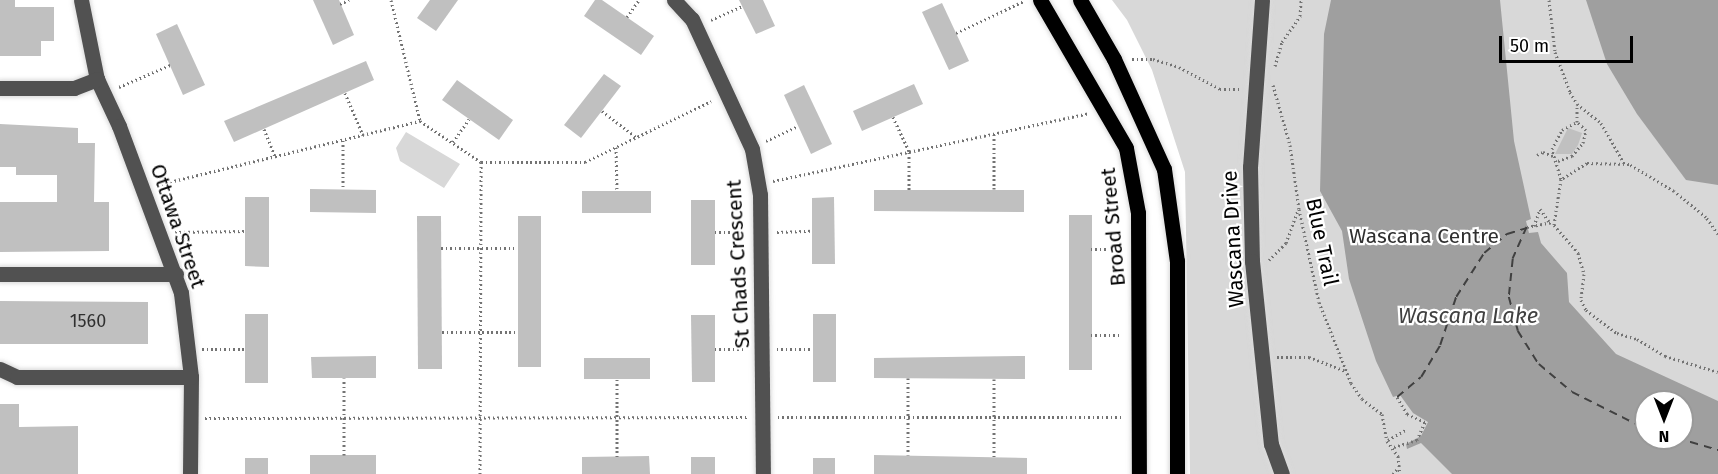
<!DOCTYPE html>
<html>
<head>
<meta charset="utf-8">
<style>
	body { margin:0 }
	#map { position:relative; width:1718px; height:474px; overflow:hidden; background:#fff; font-family:"Fira Sans",sans-serif }
	div>[style] { position:absolute }
	.green>* { inset:0; background:#d8d8d8 }
	.water>* { inset:0; background:#9f9f9f }
	.ferry>* { height:1.5px; margin-top:-0.75px; transform-origin:0; background:repeating-linear-gradient(90deg,#404040 0 8px,transparent 0 14px) }
	.building>* { inset:0; background:#c0c0c0 }
	.path>* { height:3px; margin-top:-1.5px; transform-origin:0; background:repeating-linear-gradient(90deg,#737373 0 1.5px,transparent 0 4.5px) }
	.roads { filter:drop-shadow(0 0 2px #dbdbdb) drop-shadow(0 0 2px #dbdbdb) }
	.minor>* { height:15px; margin:-7.5px; padding:0 7.5px; transform-origin:7.5px; border-radius:7.5px; background:#515151 }
	.major>* { height:15px; margin:-7.5px; padding:0 7.5px; transform-origin:7.5px; border-radius:7.5px; background:#000 }
	span { translate:-50% -50%; white-space:nowrap; text-align:center; line-height:1.15; -webkit-text-stroke:4.5px #fff; paint-order:stroke }
	.number-label { font-size:18px; color:#303030 }
	.number-label span { -webkit-text-stroke-width:0 }
	.street-label { font-size:21px; color:#000 }
	.park-label { font-size:21px; color:#2f2f2f }
	.water-label { font-size:22px; color:#404040; font-style:italic }
	.north { position:absolute; left:1634px; top:390px; width:60px; height:60px; box-sizing:border-box; background:#fff; border:2px solid #999; border-radius:50%; rotate:180deg; font-size:16px; font-weight:700; line-height:24px; text-align:center; color:#000 }
	.north::after { content:''; display:block; margin:auto; width:21px; height:27px; background:#000; clip-path:polygon(50% 0,100% 100%,50% 72%,0 100%) }
	.scale { position:absolute; left:1499px; top:36px; width:134px; height:27px; box-sizing:border-box; border:3px solid #000; border-top:0; padding-left:8px; font-size:18px; line-height:21px; white-space:nowrap; color:#000; -webkit-text-stroke:4px #fff; paint-order:stroke }
</style>
</head>
<body>
<div id="map">
	<div class="green">
		<i style="clip-path:polygon(evenodd,1112px 0,1718px 0,1718px 474px,1190px 474px,1185px 172px,1152px 70px,1127px 20px,1112px 0,1646px 402px,1682px 402px,1682px 438px,1646px 438px,1646px 402px)"></i>
		<i style="clip-path:polygon(406px 132px,460px 164px,444px 188px,400px 161px,396px 148px)"></i>
	</div>
	<div class="water">
		<i style="clip-path:polygon(evenodd,1331px 0,1500px 0,1514px 141px,1531px 219px,1526px 221px,1529px 233px,1538px 232px,1541px 243px,1567px 273px,1569px 302px,1616px 354px,1718px 401px,1718px 474px,1452px 474px,1421px 443px,1407px 449px,1406px 444px,1421px 436px,1428px 422px,1413px 413px,1400px 395px,1393px 397px,1376px 361px,1349px 279px,1342px 231px,1320px 191px,1324px 34px,1331px 0,1646px 402px,1682px 402px,1682px 438px,1646px 438px,1646px 402px)"></i>
		<i style="clip-path:polygon(1586px 0,1718px 0,1718px 185px,1686px 180px,1637px 114px,1607px 64px)"></i>
	</div>
	<div class="ferry">
		<i style="left:1527px;top:227px;width:35px;rotate:114deg"></i>
		<i style="left:1513px;top:259px;width:38px;rotate:96deg"></i>
		<i style="left:1509px;top:297px;width:35px;rotate:75deg"></i>
		<i style="left:1518px;top:331px;width:39px;rotate:58deg"></i>
		<i style="left:1539px;top:364px;width:43px;rotate:40.3deg"></i>
		<i style="left:1572px;top:392px;width:83px;rotate:26.6deg"></i>
		<i style="left:1397px;top:397px;width:31px;rotate:-40deg"></i>
		<i style="left:1421px;top:377px;width:37px;rotate:-59deg"></i>
		<i style="left:1440px;top:345px;width:51px;rotate:-71.6deg"></i>
		<i style="left:1456px;top:297px;width:52px;rotate:-57.5deg"></i>
		<i style="left:1484px;top:253px;width:30px;rotate:-40deg"></i>
		<i style="left:1507px;top:234px;width:21px;rotate:-17deg"></i>
		<i style="left:1677px;top:438px;width:43px;rotate:16.3deg"></i>
	</div>
	<div class="building">
		<i style="clip-path:polygon(0 0,15px 0,15px 7px,54px 7px,54px 41px,41px 41px,41px 56px,0 56px)"></i>
		<i style="clip-path:polygon(313px 0,339px 0,354px 35px,333px 45px)"></i>
		<i style="clip-path:polygon(430px 0,458px 0,436px 31px,417px 18px)"></i>
		<i style="clip-path:polygon(595px 0,602px 0,654px 36px,641px 55px,584px 16px)"></i>
		<i style="clip-path:polygon(739px 0,763px 0,775px 26px,756px 34px)"></i>
		<i style="clip-path:polygon(942px 3px,969px 61px,949px 70px,922px 12px)"></i>
		<i style="clip-path:polygon(177px 24px,205px 85px,183px 95px,156px 34px)"></i>
		<i style="clip-path:polygon(366px 61px,374px 80px,234px 142px,224px 121px)"></i>
		<i style="clip-path:polygon(604px 74px,621px 86px,581px 138px,564px 125px)"></i>
		<i style="clip-path:polygon(457px 80px,513px 120px,499px 140px,442px 100px)"></i>
		<i style="clip-path:polygon(914px 84px,923px 104px,862px 131px,853px 111px)"></i>
		<i style="clip-path:polygon(804px 85px,832px 144px,811px 154px,784px 95px)"></i>
		<i style="clip-path:polygon(0 124px,78px 128px,78px 143px,95px 143px,94px 202px,109px 202px,109px 251px,0 252px,0 202px,57px 202px,57px 175px,16px 175px,16px 167px,0 167px)"></i>
		<i style="clip-path:polygon(1568px 128px,1582px 133px,1578px 145px,1572px 154px,1555px 154px)"></i>
		<i style="clip-path:polygon(310px 189px,376px 190px,376px 213px,310px 212px)"></i>
		<i style="clip-path:polygon(874px 190px,1024px 190px,1024px 212px,874px 211px)"></i>
		<i style="clip-path:polygon(582px 191px,651px 191px,651px 213px,582px 213px)"></i>
		<i style="clip-path:polygon(245px 197px,269px 197px,269px 267px,245px 266px)"></i>
		<i style="clip-path:polygon(834px 197px,835px 264px,812px 264px,812px 198px)"></i>
		<i style="clip-path:polygon(691px 200px,715px 200px,715px 265px,691px 265px)"></i>
		<i style="clip-path:polygon(1069px 215px,1092px 215px,1092px 370px,1069px 370px)"></i>
		<i style="clip-path:polygon(417px 216px,441px 216px,442px 369px,418px 369px)"></i>
		<i style="clip-path:polygon(518px 216px,541px 216px,541px 367px,518px 367px)"></i>
		<i style="clip-path:polygon(0 301px,148px 302px,148px 344px,0 344px)"></i>
		<i style="clip-path:polygon(245px 314px,268px 314px,268px 383px,245px 383px)"></i>
		<i style="clip-path:polygon(813px 314px,836px 314px,836px 382px,813px 382px)"></i>
		<i style="clip-path:polygon(691px 315px,715px 315px,715px 382px,692px 382px)"></i>
		<i style="clip-path:polygon(376px 356px,376px 378px,312px 378px,311px 357px)"></i>
		<i style="clip-path:polygon(1025px 356px,1025px 379px,874px 378px,874px 358px)"></i>
		<i style="clip-path:polygon(584px 358px,650px 358px,650px 379px,584px 379px)"></i>
		<i style="clip-path:polygon(0 404px,19px 404px,19px 427px,78px 426px,78px 474px,0 474px)"></i>
		<i style="clip-path:polygon(310px 455px,376px 455px,376px 474px,310px 474px)"></i>
		<i style="clip-path:polygon(874px 455px,1027px 458px,1027px 474px,874px 474px)"></i>
		<i style="clip-path:polygon(649px 456px,650px 474px,582px 474px,582px 457px)"></i>
		<i style="clip-path:polygon(691px 457px,715px 457px,715px 474px,691px 474px)"></i>
		<i style="clip-path:polygon(245px 458px,268px 458px,268px 474px,245px 474px)"></i>
		<i style="clip-path:polygon(813px 458px,835px 458px,835px 474px,813px 474px)"></i>
	</div>
	<div class="path">
		<i style="left:391px;top:0;width:124px;rotate:76.5deg"></i>
		<i style="left:420px;top:121px;width:73px;rotate:33.9deg"></i>
		<i style="left:481px;top:162px;width:104px"></i>
		<i style="left:585px;top:162px;width:140px;rotate:-25.8deg"></i>
		<i style="left:1549px;top:0;width:52px;rotate:83.4deg"></i>
		<i style="left:1555px;top:52px;width:43px;rotate:69.4deg"></i>
		<i style="left:1570px;top:92px;width:14px;rotate:60deg"></i>
		<i style="left:1577px;top:104px;width:31px;rotate:38deg"></i>
		<i style="left:1601px;top:123px;width:46px;rotate:60.1deg"></i>
		<i style="left:340px;top:4px;width:10px;rotate:-24deg"></i>
		<i style="left:627px;top:17px;width:21px;rotate:-55deg"></i>
		<i style="left:711px;top:20px;width:34px;rotate:-24deg"></i>
		<i style="left:956px;top:33px;width:75px;rotate:-25.2deg"></i>
		<i style="left:1132px;top:59px;width:21px"></i>
		<i style="left:1153px;top:59px;width:27px;rotate:17deg"></i>
		<i style="left:1179px;top:67px;width:47px;rotate:28.2deg"></i>
		<i style="left:1220px;top:89px;width:19px"></i>
		<i style="left:1275px;top:66px;width:25px;rotate:-74deg"></i>
		<i style="left:1282px;top:42px;width:32px;rotate:-55deg"></i>
		<i style="left:1300px;top:16px;width:16px;rotate:-86deg"></i>
		<i style="left:1273px;top:85px;width:62px;rotate:74.2deg"></i>
		<i style="left:1290px;top:145px;width:65px;rotate:82deg"></i>
		<i style="left:1299px;top:209px;width:95px;rotate:77.9deg"></i>
		<i style="left:1319px;top:302px;width:87px;rotate:68.4deg"></i>
		<i style="left:1351px;top:383px;width:19px;rotate:55deg"></i>
		<i style="left:1362px;top:399px;width:25px;rotate:37deg"></i>
		<i style="left:1382px;top:414px;width:27px;rotate:80deg"></i>
		<i style="left:1387px;top:441px;width:19px;rotate:54deg"></i>
		<i style="left:1398px;top:456px;width:18px;rotate:84deg"></i>
		<i style="left:119px;top:87px;width:56px;rotate:-23.3deg"></i>
		<i style="left:345px;top:93px;width:46px;rotate:66.8deg"></i>
		<i style="left:602px;top:111px;width:43px;rotate:37.4deg"></i>
		<i style="left:893px;top:117px;width:38px;rotate:65deg"></i>
		<i style="left:909px;top:152px;width:38px;rotate:90deg"></i>
		<i style="left:264px;top:129px;width:29px;rotate:68deg"></i>
		<i style="left:994px;top:134px;width:55px;rotate:90deg"></i>
		<i style="left:343px;top:140px;width:49px;rotate:90deg"></i>
		<i style="left:766px;top:141px;width:35px;rotate:-25deg"></i>
		<i style="left:453px;top:142px;width:28px;rotate:-55deg"></i>
		<i style="left:616px;top:147px;width:44px;rotate:88.7deg"></i>
		<i style="left:1537px;top:155px;width:7px;rotate:-27deg"></i>
		<i style="left:1543px;top:152px;width:11px;rotate:22deg"></i>
		<i style="left:1558px;top:161px;width:15px;rotate:-20deg"></i>
		<i style="left:1572px;top:156px;width:17px;rotate:-50deg"></i>
		<i style="left:1583px;top:143px;width:13px;rotate:-77deg"></i>
		<i style="left:1586px;top:130px;width:12px;rotate:-138deg"></i>
		<i style="left:1561px;top:179px;width:31px;rotate:-107deg"></i>
		<i style="left:1552px;top:149px;width:21px;rotate:-62deg"></i>
		<i style="left:1562px;top:130px;width:17px;rotate:-28deg"></i>
		<i style="left:1577px;top:122px;width:17px;rotate:-90deg"></i>
		<i style="left:773px;top:181px;width:323px;rotate:-12.1deg"></i>
		<i style="left:157px;top:185px;width:271px;rotate:-13.7deg"></i>
		<i style="left:1534px;top:226px;width:18px;rotate:-71deg"></i>
		<i style="left:1540px;top:209px;width:17px;rotate:54deg"></i>
		<i style="left:1527px;top:227px;width:25px;rotate:-11deg"></i>
		<i style="left:175px;top:232px;width:70px;rotate:-0.8deg"></i>
		<i style="left:715px;top:232px;width:31px"></i>
		<i style="left:777px;top:232px;width:35px;rotate:-2deg"></i>
		<i style="left:1718px;top:234px;width:21px;rotate:-125deg"></i>
		<i style="left:1706px;top:217px;width:41px;rotate:-140.9deg"></i>
		<i style="left:1674px;top:191px;width:52px;rotate:-149deg"></i>
		<i style="left:1629px;top:164px;width:42px;rotate:-178.6deg"></i>
		<i style="left:1587px;top:163px;width:31px;rotate:148deg"></i>
		<i style="left:1561px;top:179px;width:47px;rotate:98.7deg"></i>
		<i style="left:1554px;top:225px;width:37px;rotate:49deg"></i>
		<i style="left:1578px;top:253px;width:22px;rotate:74deg"></i>
		<i style="left:1584px;top:274px;width:26px;rotate:97deg"></i>
		<i style="left:1581px;top:300px;width:11px;rotate:63deg"></i>
		<i style="left:1586px;top:310px;width:39px;rotate:37deg"></i>
		<i style="left:1617px;top:333px;width:21px;rotate:17deg"></i>
		<i style="left:1637px;top:339px;width:33px;rotate:31deg"></i>
		<i style="left:1665px;top:356px;width:55px;rotate:16.8deg"></i>
		<i style="left:441px;top:248px;width:76px"></i>
		<i style="left:1091px;top:249px;width:32px"></i>
		<i style="left:1269px;top:260px;width:24px;rotate:-45deg"></i>
		<i style="left:1286px;top:243px;width:35px;rotate:-70deg"></i>
		<i style="left:442px;top:332px;width:76px"></i>
		<i style="left:1091px;top:335px;width:31px"></i>
		<i style="left:202px;top:349px;width:43px"></i>
		<i style="left:715px;top:349px;width:31px"></i>
		<i style="left:777px;top:349px;width:36px"></i>
		<i style="left:1277px;top:357px;width:32px"></i>
		<i style="left:1309px;top:357px;width:39px;rotate:21deg"></i>
		<i style="left:908px;top:378px;width:77px;rotate:90deg"></i>
		<i style="left:617px;top:379px;width:78px;rotate:90deg"></i>
		<i style="left:778px;top:417px;width:344px"></i>
		<i style="left:205px;top:418px;width:542px;rotate:-0.11deg"></i>
		<i style="left:1388px;top:440px;width:22px;rotate:-30deg"></i>
		<i style="left:1394px;top:447px;width:24px;rotate:-17deg"></i>
		<i style="left:1417px;top:440px;width:20px;rotate:-66deg"></i>
		<i style="left:1425px;top:422px;width:20px;rotate:-156deg"></i>
		<i style="left:1407px;top:414px;width:20px;rotate:-120deg"></i>
		<i style="left:344px;top:455px;width:77px;rotate:-90deg"></i>
		<i style="left:994px;top:457px;width:78px;rotate:-90deg"></i>
		<i style="left:480px;top:474px;width:312px;rotate:-89.8deg"></i>
		<i style="left:1393px;top:474px;width:6px;rotate:-51deg"></i>
	</div>
	<div class="roads">
		<div class="minor">
			<i style="left:81px;top:0;width:81px;rotate:78.6deg"></i>
			<i style="left:97px;top:79px;width:52px;rotate:64.9deg"></i>
			<i style="left:119px;top:126px;width:178px;rotate:69.6deg"></i>
			<i style="left:181px;top:293px;width:85px;rotate:83.2deg"></i>
			<i style="left:191px;top:377px;width:97px;rotate:90.6deg"></i>
			<i style="left:674px;top:0;width:26px;rotate:47deg"></i>
			<i style="left:692px;top:19px;width:143px;rotate:65.2deg"></i>
			<i style="left:752px;top:149px;width:47px;rotate:80.1deg"></i>
			<i style="left:760px;top:195px;width:279px;rotate:89.4deg"></i>
			<i style="left:1262px;top:0;width:167px;rotate:94.1deg"></i>
			<i style="left:1250px;top:167px;width:94px;rotate:88.8deg"></i>
			<i style="left:1252px;top:261px;width:184px;rotate:84.1deg"></i>
			<i style="left:1271px;top:444px;width:32px;rotate:70deg"></i>
			<i style="left:0;top:88px;width:74px"></i>
			<i style="left:74px;top:88px;width:25px;rotate:-21deg"></i>
			<i style="left:0;top:274px;width:176px"></i>
			<i style="left:0;top:369px;width:19px;rotate:25deg"></i>
			<i style="left:17px;top:377px;width:174px"></i>
		</div>
		<div class="major">
			<i style="left:1040px;top:0;width:171px;rotate:59.8deg"></i>
			<i style="left:1126px;top:148px;width:66px;rotate:79.5deg"></i>
			<i style="left:1138px;top:213px;width:261px;rotate:89.8deg"></i>
			<i style="left:1080px;top:0;width:68px;rotate:60deg"></i>
			<i style="left:1114px;top:59px;width:121px;rotate:65.6deg"></i>
			<i style="left:1164px;top:169px;width:93px;rotate:82deg"></i>
			<i style="left:1177px;top:261px;width:213px;rotate:90deg"></i>
		</div>
	</div>
	<div class="number-label">
		<span style="left:88px;top:321px">1560</span>
	</div>
	<div class="street-label">
		<span style="left:178px;top:226px;rotate:71deg">Ottawa Street</span>
		<span style="left:1113px;top:227px;rotate:-95deg">Broad Street</span>
		<span style="left:1233px;top:239px;rotate:-93deg">Wascana Drive</span>
		<span style="left:1322px;top:242px;rotate:78deg">Blue Trail</span>
		<span style="left:738px;top:264px;rotate:-93deg">St Chads Crescent</span>
	</div>
	<div class="park-label">
		<span style="left:1424px;top:236px">Wascana Centre</span>
	</div>
	<div class="water-label">
		<span style="left:1468px;top:316px">Wascana Lake</span>
	</div>
	<div class="north">N</div>
	<div class="scale">50 m</div>
</div>
</body>
</html>
